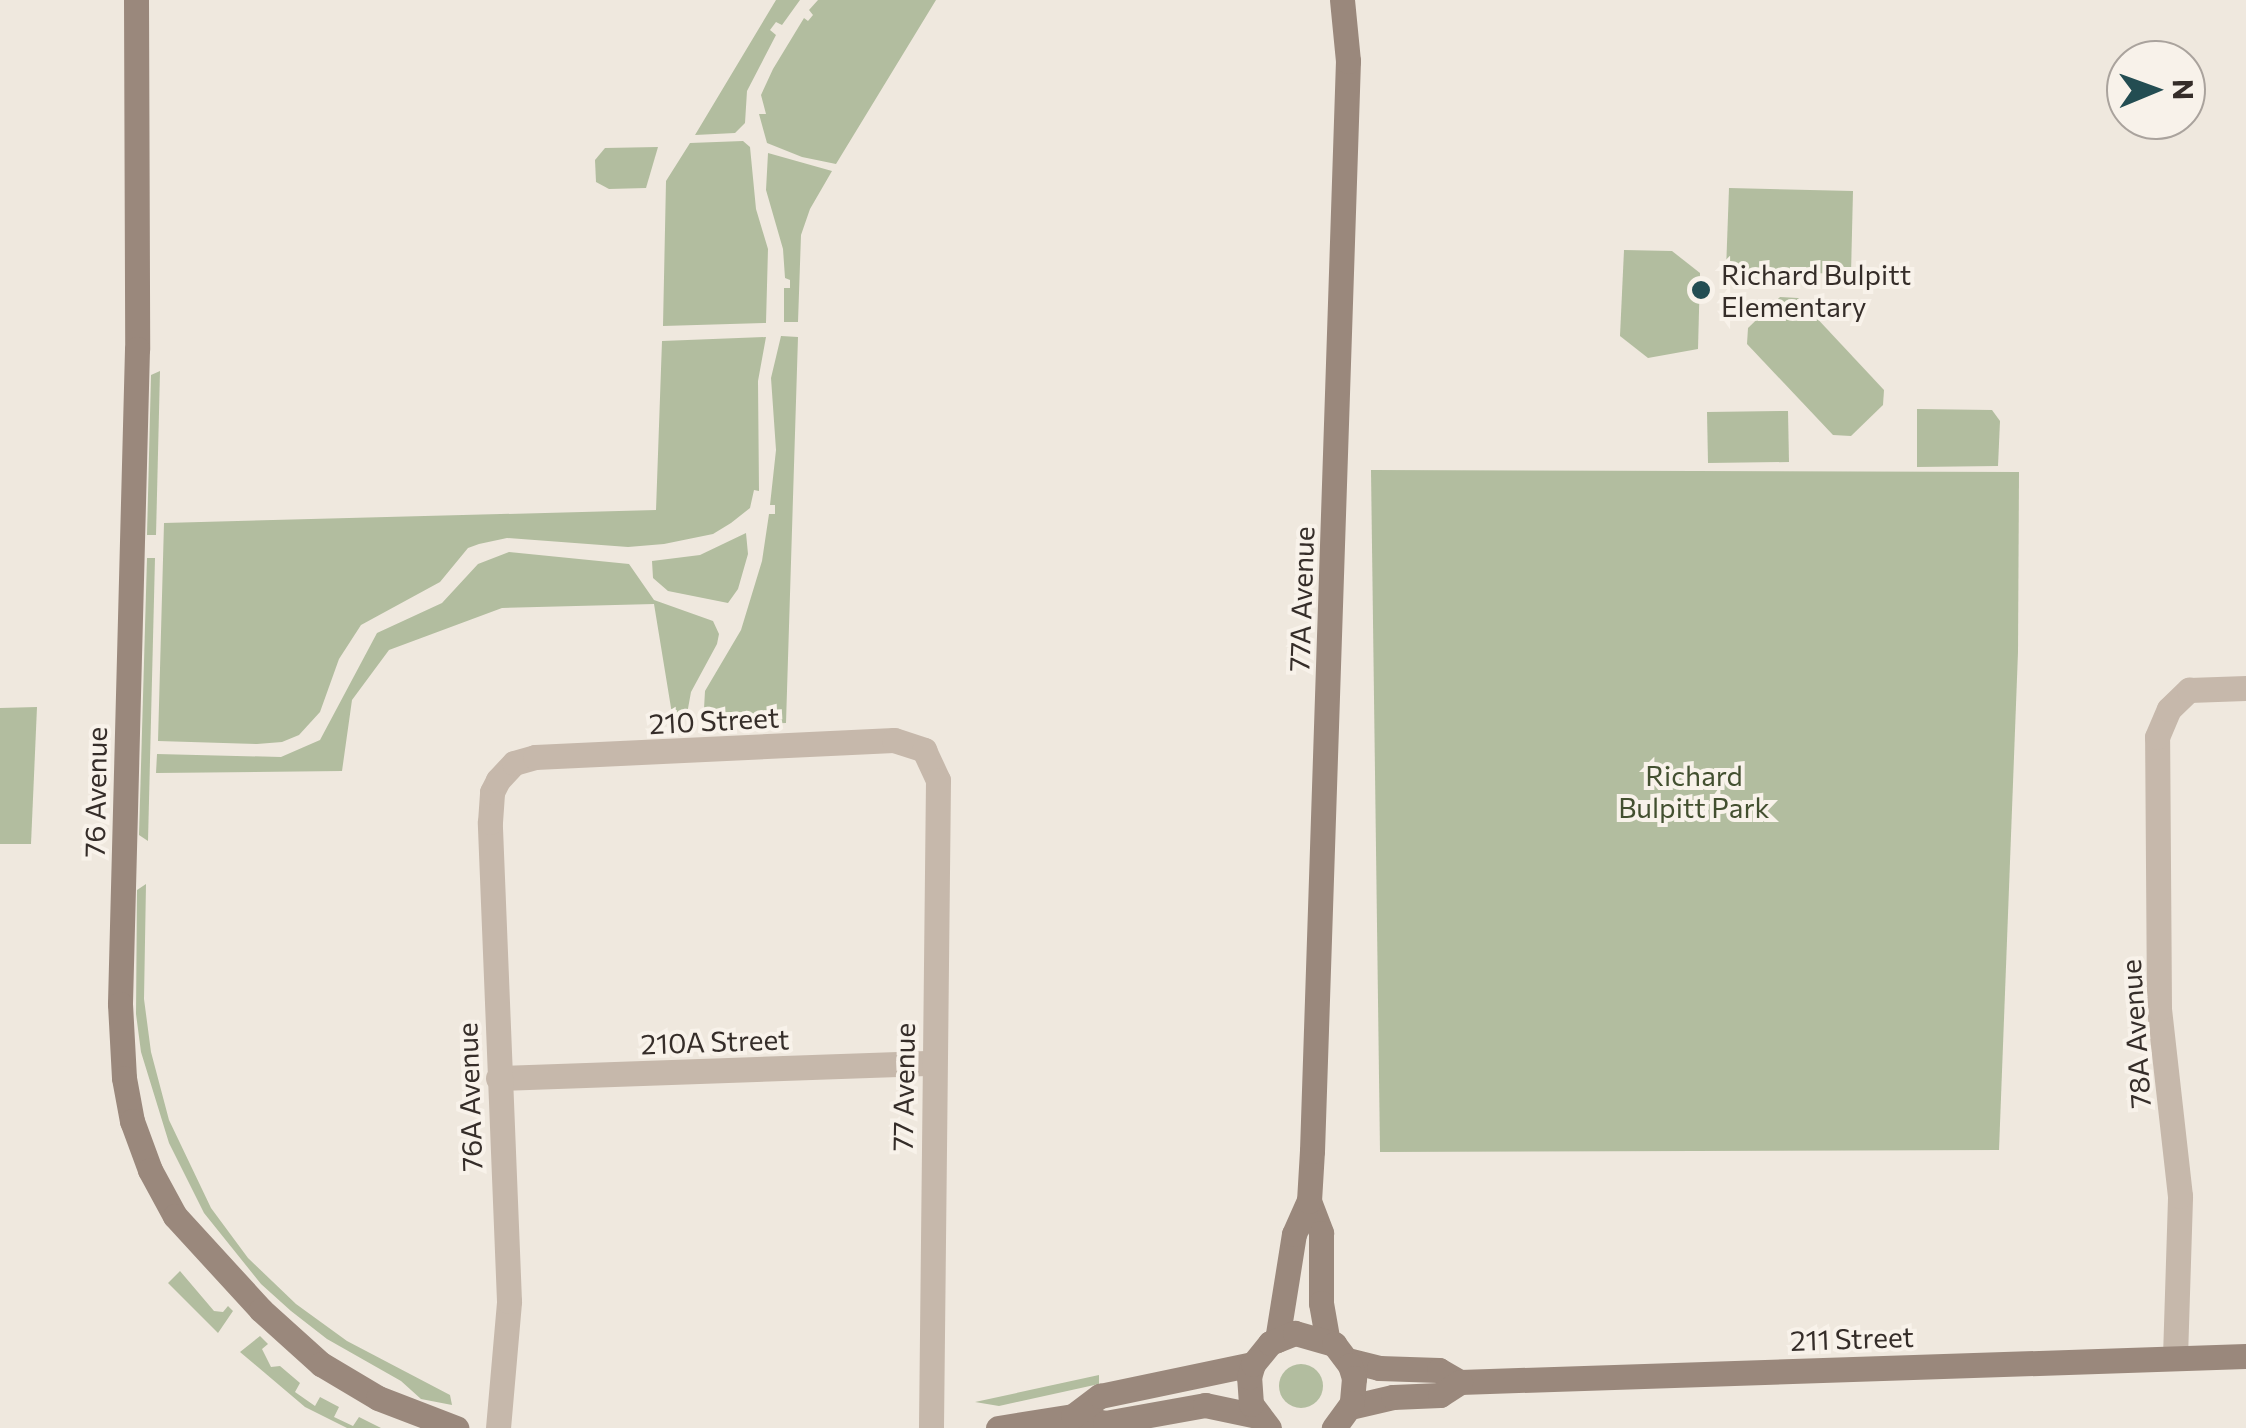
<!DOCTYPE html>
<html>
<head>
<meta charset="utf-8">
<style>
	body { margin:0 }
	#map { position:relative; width:2246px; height:1428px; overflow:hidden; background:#efe8de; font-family:Commissioner,sans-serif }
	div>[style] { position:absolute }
	.green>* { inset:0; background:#b2bd9f }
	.round { border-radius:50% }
	.street>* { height:25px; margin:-12.5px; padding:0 12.5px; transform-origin:12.5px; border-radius:12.5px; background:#c6b8ab }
	.secondary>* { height:25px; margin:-12.5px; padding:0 12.5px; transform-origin:12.5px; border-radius:12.5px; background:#9a887c }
	.dots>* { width:28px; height:28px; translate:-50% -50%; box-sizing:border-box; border:5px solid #f8f2ea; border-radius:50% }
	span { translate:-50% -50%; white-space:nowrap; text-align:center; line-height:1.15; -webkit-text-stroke:8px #f8f2ea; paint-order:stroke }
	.poi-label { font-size:28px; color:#352d29 }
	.left { translate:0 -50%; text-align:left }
	.street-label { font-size:28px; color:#352d29 }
	.park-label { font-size:28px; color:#435030 }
	.north { position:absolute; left:2106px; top:40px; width:100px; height:100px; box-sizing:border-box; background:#f8f2ea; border:2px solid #aaa39d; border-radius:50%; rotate:89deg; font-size:28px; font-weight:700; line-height:40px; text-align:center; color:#352d29 }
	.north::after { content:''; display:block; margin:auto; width:35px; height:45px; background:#234d52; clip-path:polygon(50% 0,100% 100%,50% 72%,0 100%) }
</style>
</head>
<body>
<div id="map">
	<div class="green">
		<i style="clip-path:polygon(776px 0,800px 0,782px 25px,776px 22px,770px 30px,776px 35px,747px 91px,745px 123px,735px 133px,695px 135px)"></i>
		<i style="clip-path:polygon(818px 0,936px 0,836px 164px,802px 157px,767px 143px,759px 114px,766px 114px,761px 95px,773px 69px,804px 18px,808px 21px,813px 15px,809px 10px)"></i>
		<i style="clip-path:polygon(743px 141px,750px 147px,756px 209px,768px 249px,766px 323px,663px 326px,666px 181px,690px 143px)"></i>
		<i style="clip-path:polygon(658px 147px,646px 188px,609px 189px,596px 182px,595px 160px,605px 148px)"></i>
		<i style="clip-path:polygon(768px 153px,832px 171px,810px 209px,801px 235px,798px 322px,784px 322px,784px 288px,790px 288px,790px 280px,785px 278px,783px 249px,766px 190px)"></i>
		<i style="clip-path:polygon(1729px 188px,1853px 191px,1851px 274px,1726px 271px)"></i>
		<i style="clip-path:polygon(1624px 250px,1672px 251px,1700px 273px,1698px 349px,1648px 358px,1620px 336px)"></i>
		<i style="clip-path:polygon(1780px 297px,1798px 298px,1884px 390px,1883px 405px,1851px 436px,1833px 435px,1747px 344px,1748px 328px)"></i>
		<i style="clip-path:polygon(781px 336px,798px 337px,786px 723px,703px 726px,705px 691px,741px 630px,762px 561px,769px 514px,775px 514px,775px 505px,770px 505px,776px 450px,771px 378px)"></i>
		<i style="clip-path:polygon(766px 337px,758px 381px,759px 491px,754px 490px,750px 508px,731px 523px,713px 534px,664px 544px,628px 547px,507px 538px,479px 544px,468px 548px,440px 582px,361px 625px,339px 659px,320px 712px,299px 735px,282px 742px,257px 744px,158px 741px,164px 523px,656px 510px,662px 341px)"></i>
		<i style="clip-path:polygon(160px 371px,156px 535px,147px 535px,151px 375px)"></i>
		<i style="clip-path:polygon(1917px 409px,1992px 410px,2000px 421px,1998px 466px,1917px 467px)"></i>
		<i style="clip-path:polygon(1788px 411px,1789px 462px,1708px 463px,1707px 412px)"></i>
		<i style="clip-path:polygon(1371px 470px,2019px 472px,2018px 652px,1999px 1150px,1380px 1152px)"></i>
		<i style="clip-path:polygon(746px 533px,748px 554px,738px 589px,728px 603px,668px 591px,653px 578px,652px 561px,700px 555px)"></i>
		<i style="clip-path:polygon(509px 552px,629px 564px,654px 600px,713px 621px,719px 634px,717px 644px,691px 692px,687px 714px,672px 714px,654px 604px,502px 608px,389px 650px,352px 700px,342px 771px,156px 773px,157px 754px,281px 757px,320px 740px,377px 633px,442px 603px,478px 564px)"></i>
		<i style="clip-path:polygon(147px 558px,155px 558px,148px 841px,139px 835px)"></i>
		<i style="clip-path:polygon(37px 707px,31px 844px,0 844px,0 708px)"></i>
		<i style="clip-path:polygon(146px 884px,144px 999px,151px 1052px,169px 1120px,211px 1208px,248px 1258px,296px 1304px,347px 1341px,450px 1395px,452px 1405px,421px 1399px,401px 1381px,327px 1339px,291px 1311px,261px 1284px,204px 1213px,169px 1143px,141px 1052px,136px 1014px,137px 890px)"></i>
		<i style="clip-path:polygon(180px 1271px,214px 1311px,223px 1312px,228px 1306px,233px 1311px,218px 1333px,168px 1283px)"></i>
		<i style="clip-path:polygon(260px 1336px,268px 1344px,262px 1349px,271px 1367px,280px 1366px,300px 1383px,295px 1392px,315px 1406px,320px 1397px,339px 1407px,334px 1417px,353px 1426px,359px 1417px,381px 1428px,347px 1428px,305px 1407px,240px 1352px)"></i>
		<i class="round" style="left:1279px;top:1364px;width:44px;height:44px"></i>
		<i style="clip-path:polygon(1099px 1375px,1099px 1384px,999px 1406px,975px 1402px)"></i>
	</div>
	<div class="street">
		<i style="left:498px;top:1078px;width:436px;rotate:-2deg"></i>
		<i style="left:2175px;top:1357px;width:161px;rotate:-88.2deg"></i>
		<i style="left:2180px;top:1196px;width:189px;rotate:-96.4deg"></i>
		<i style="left:2159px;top:1008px;width:271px;rotate:-90.4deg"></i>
		<i style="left:2157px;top:737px;width:30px;rotate:-67deg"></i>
		<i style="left:2169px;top:709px;width:28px;rotate:-44deg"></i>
		<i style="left:2189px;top:690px;width:57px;rotate:-2deg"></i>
		<i style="left:498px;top:1428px;width:127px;rotate:-85deg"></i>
		<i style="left:509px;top:1301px;width:479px;rotate:-92.3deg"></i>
		<i style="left:490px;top:822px;width:30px;rotate:-86deg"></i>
		<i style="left:492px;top:792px;width:13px;rotate:-63deg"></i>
		<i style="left:498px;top:780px;width:23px;rotate:-47deg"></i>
		<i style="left:514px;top:763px;width:22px;rotate:-16deg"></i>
		<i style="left:535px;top:757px;width:359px;rotate:-2.7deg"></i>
		<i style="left:894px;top:740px;width:32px;rotate:18deg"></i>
		<i style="left:924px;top:750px;width:33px;rotate:65deg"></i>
		<i style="left:938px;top:780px;width:648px;rotate:90.62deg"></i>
	</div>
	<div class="secondary">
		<i style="left:136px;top:0;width:349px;rotate:89.8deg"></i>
		<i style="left:137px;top:349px;width:655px;rotate:91.49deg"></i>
		<i style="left:120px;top:1004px;width:74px;rotate:86.9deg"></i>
		<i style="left:124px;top:1078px;width:44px;rotate:79.5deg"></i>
		<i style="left:132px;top:1121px;width:52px;rotate:69.8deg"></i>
		<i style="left:150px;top:1170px;width:52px;rotate:61.5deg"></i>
		<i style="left:175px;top:1216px;width:127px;rotate:47.5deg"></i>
		<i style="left:261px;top:1310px;width:81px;rotate:42deg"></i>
		<i style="left:321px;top:1364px;width:66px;rotate:30.8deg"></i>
		<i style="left:378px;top:1398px;width:84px;rotate:21deg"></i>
		<i style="left:1309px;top:1201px;width:34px;rotate:69deg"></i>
		<i style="left:1321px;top:1233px;width:70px;rotate:90deg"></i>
		<i style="left:1321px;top:1303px;width:39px;rotate:80deg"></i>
		<i style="left:1277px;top:1340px;width:107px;rotate:-80.9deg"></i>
		<i style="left:1294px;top:1234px;width:36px;rotate:-66deg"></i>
		<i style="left:1309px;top:1201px;width:50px;rotate:-86.6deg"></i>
		<i style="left:1312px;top:1151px;width:1091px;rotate:-88.11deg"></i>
		<i style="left:1348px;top:61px;width:61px;rotate:-95.6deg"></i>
		<i style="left:1347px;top:1360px;width:33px;rotate:14deg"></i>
		<i style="left:1379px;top:1368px;width:60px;rotate:1.9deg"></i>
		<i style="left:1439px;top:1370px;width:24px;rotate:30deg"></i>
		<i style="left:1460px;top:1382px;width:786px;rotate:-1.89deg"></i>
		<i style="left:1350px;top:1407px;width:44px;rotate:-13.1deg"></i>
		<i style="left:1393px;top:1397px;width:47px;rotate:-2.4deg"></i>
		<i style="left:1440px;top:1395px;width:24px;rotate:-33deg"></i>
		<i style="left:1073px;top:1416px;width:33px;rotate:12deg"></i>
		<i style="left:1105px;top:1423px;width:102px;rotate:-10.2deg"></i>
		<i style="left:1205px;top:1405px;width:53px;rotate:11.9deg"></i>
		<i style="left:998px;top:1428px;width:76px;rotate:-9.1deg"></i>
		<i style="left:1073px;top:1416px;width:34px;rotate:-37deg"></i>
		<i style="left:1100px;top:1396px;width:156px;rotate:-11.8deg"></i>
		<i style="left:1269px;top:1428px;width:30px;rotate:-127deg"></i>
		<i style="left:1251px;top:1404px;width:27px;rotate:-94deg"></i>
		<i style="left:1249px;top:1377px;width:14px;rotate:-73deg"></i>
		<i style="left:1253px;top:1364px;width:27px;rotate:-51deg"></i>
		<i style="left:1270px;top:1343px;width:27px;rotate:-22deg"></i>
		<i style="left:1295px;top:1333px;width:41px;rotate:15.8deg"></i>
		<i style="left:1334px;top:1344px;width:26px;rotate:53deg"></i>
		<i style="left:1350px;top:1365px;width:14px;rotate:73deg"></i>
		<i style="left:1354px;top:1378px;width:25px;rotate:95deg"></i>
		<i style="left:1352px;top:1403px;width:31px;rotate:126deg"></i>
	</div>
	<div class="dots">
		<i style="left:1701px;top:290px;background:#234d52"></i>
	</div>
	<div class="poi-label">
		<span class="left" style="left:1721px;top:290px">Richard Bulpitt<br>Elementary</span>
	</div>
	<div class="street-label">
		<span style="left:1301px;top:599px;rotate:-88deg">77A Avenue</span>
		<span style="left:714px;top:720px;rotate:-3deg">210 Street</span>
		<span style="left:95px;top:792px;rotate:-89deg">76 Avenue</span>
		<span style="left:2135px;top:1034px;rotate:-94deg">78A Avenue</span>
		<span style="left:715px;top:1041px;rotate:-2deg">210A Street</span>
		<span style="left:903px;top:1087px;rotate:-89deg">77 Avenue</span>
		<span style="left:469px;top:1097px;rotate:-92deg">76A Avenue</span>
		<span style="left:1852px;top:1338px;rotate:-2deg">211 Street</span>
	</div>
	<div class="park-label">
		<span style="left:1694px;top:791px">Richard<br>Bulpitt Park</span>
	</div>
	<div class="north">N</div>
</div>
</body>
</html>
